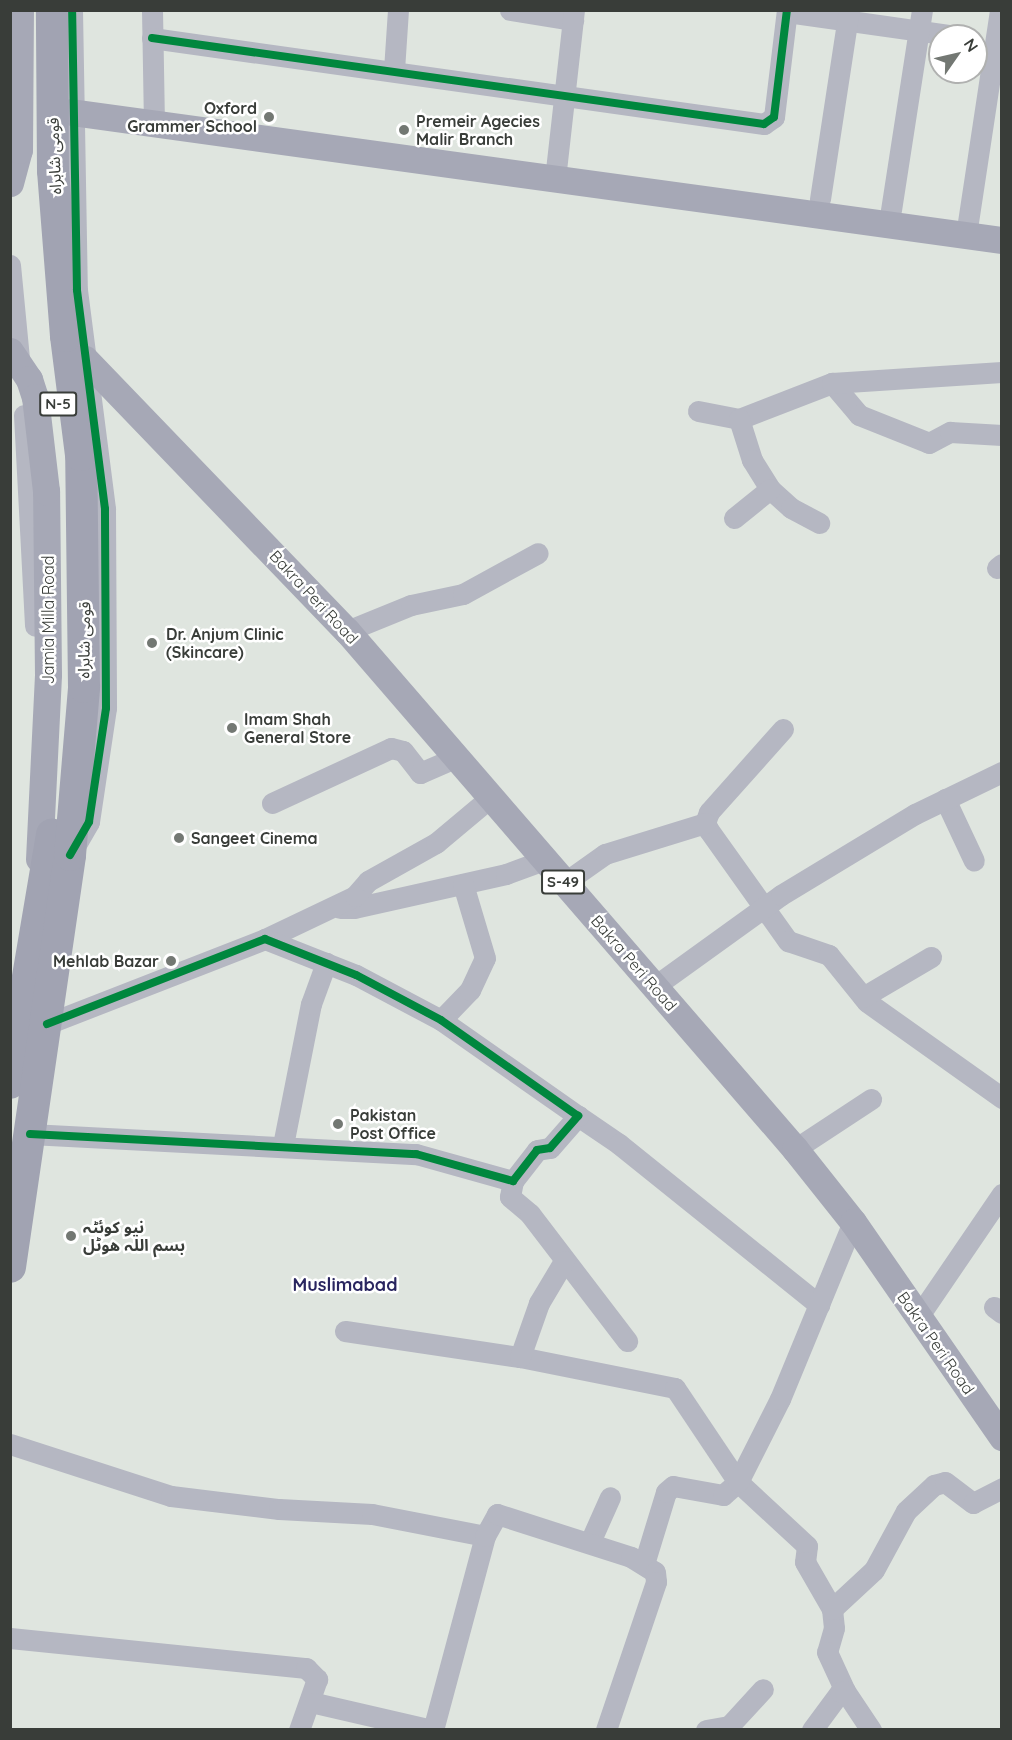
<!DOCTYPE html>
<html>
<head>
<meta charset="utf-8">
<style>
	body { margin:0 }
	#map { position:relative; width:1012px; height:1740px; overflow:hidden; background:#dfe5df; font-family:Quicksand,"Noto Sans Arabic",sans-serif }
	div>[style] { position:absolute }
	.minor>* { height:21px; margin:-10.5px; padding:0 10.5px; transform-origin:10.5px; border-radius:10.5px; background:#b5b7c2 }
	.major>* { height:27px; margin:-13.5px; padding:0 13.5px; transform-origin:13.5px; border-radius:13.5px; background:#a6a8b6 }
	.highway>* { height:32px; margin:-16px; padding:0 16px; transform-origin:16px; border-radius:16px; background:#a1a3b2 }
	.major-bridge>* { height:27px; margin:-13.5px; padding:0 13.5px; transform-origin:13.5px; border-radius:13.5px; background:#a6a8b6 }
	.cycleway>* { height:8px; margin:-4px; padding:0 4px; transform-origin:4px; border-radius:4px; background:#00873e }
	.dots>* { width:16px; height:16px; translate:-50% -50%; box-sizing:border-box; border:3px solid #fff; border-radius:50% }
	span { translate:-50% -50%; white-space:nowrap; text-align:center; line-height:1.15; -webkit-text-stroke:5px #fff; paint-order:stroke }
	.shield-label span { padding:2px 4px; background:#fff; border:2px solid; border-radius:4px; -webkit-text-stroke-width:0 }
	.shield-label { font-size:15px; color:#393d39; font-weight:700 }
	.poi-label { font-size:16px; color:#393d39; font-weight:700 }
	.right { translate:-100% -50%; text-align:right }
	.left { translate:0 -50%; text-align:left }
	.street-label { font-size:16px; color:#393d39 }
	.neighbourhood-label { font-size:18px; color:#2a2660; font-weight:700 }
	.frame { position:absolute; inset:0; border:12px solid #393d39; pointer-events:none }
	.north { position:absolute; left:928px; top:24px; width:60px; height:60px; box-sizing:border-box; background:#fff; border:2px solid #b0b1b0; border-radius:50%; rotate:56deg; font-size:16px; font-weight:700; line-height:24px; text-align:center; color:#393d39 }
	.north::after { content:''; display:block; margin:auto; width:21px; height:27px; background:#737873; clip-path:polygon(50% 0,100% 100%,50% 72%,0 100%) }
</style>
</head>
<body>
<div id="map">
	<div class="minor">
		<i style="left:72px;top:10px;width:280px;rotate:89deg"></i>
		<i style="left:77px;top:290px;width:221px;rotate:82.7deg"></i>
		<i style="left:105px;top:509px;width:199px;rotate:89.7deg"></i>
		<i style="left:106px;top:708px;width:115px;rotate:98.5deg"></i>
		<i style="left:89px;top:822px;width:28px;rotate:120deg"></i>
		<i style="left:152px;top:10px;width:112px;rotate:89deg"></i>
		<i style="left:510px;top:10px;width:64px;rotate:9deg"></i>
		<i style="left:787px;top:12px;width:170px;rotate:8.1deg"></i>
		<i style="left:152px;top:38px;width:618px;rotate:8deg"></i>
		<i style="left:764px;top:124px;width:12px;rotate:-35deg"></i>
		<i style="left:774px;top:117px;width:108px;rotate:-83.1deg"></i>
		<i style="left:394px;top:70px;width:60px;rotate:-86.2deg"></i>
		<i style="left:555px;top:179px;width:170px;rotate:-83.6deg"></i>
		<i style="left:820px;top:199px;width:191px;rotate:-81.3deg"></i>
		<i style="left:891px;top:210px;width:202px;rotate:-81.2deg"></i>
		<i style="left:968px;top:222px;width:214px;rotate:-81.4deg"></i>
		<i style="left:10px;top:265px;width:104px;rotate:84.5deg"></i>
		<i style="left:832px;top:383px;width:42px;rotate:49.8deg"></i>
		<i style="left:859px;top:415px;width:75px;rotate:21.8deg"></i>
		<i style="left:929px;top:443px;width:24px;rotate:-28deg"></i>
		<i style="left:950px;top:432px;width:52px;rotate:3.3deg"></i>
		<i style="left:698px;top:411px;width:42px;rotate:11deg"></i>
		<i style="left:739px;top:419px;width:100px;rotate:-21.2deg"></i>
		<i style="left:832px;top:383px;width:170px;rotate:-3.7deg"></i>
		<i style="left:24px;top:415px;width:211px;rotate:87deg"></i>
		<i style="left:739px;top:419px;width:43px;rotate:72.4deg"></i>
		<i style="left:752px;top:460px;width:34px;rotate:58deg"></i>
		<i style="left:770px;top:489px;width:28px;rotate:42deg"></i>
		<i style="left:791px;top:508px;width:32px;rotate:28deg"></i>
		<i style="left:734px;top:518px;width:46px;rotate:-38.9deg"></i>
		<i style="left:997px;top:568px;width:6px;rotate:-39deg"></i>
		<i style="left:347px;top:631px;width:69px;rotate:-22.1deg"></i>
		<i style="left:411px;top:605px;width:53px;rotate:-11.9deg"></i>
		<i style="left:463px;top:594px;width:85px;rotate:-28.7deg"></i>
		<i style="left:783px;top:729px;width:111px;rotate:131.7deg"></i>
		<i style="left:709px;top:812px;width:12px;rotate:110deg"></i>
		<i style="left:705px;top:823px;width:7px;rotate:63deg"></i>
		<i style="left:708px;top:829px;width:138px;rotate:54.5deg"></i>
		<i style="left:788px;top:941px;width:43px;rotate:18.9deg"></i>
		<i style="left:829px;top:955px;width:60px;rotate:51deg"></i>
		<i style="left:867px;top:1002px;width:166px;rotate:35.4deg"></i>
		<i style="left:945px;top:799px;width:68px;rotate:64.9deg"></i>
		<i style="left:272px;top:803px;width:131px;rotate:-24.8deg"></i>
		<i style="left:391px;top:748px;width:12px;rotate:14deg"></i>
		<i style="left:403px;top:751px;width:28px;rotate:52deg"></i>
		<i style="left:420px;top:773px;width:40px;rotate:-23.4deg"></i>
		<i style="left:564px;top:883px;width:50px;rotate:-35.3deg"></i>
		<i style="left:605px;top:854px;width:105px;rotate:-17.2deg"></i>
		<i style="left:340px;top:908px;width:14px"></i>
		<i style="left:354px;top:908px;width:156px;rotate:-12.6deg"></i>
		<i style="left:506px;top:874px;width:40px;rotate:-20.2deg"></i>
		<i style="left:265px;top:939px;width:100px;rotate:-25.5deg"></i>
		<i style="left:355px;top:896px;width:20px;rotate:-49deg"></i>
		<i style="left:368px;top:881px;width:78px;rotate:-29.2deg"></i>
		<i style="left:436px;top:843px;width:72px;rotate:-39.9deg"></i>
		<i style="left:655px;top:986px;width:155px;rotate:-35.8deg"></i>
		<i style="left:781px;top:895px;width:157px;rotate:-31.2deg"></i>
		<i style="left:915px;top:814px;width:97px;rotate:-25.8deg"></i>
		<i style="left:863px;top:997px;width:79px;rotate:-30.5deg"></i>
		<i style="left:441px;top:1020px;width:42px;rotate:-46deg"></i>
		<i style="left:470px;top:990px;width:35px;rotate:-65deg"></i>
		<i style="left:485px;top:958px;width:77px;rotate:-106.6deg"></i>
		<i style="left:578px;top:1116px;width:50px;rotate:34.3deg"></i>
		<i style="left:619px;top:1144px;width:257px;rotate:38.8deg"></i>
		<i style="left:30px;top:1134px;width:387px;rotate:3deg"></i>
		<i style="left:416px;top:1154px;width:101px;rotate:15.6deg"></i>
		<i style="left:513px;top:1181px;width:39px;rotate:-52deg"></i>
		<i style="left:537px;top:1150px;width:13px;rotate:-9deg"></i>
		<i style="left:550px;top:1148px;width:43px;rotate:-48.8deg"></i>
		<i style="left:578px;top:1116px;width:167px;rotate:-145deg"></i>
		<i style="left:441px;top:1020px;width:96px;rotate:-152.1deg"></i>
		<i style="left:356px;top:975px;width:98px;rotate:-158.4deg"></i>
		<i style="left:265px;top:939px;width:234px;rotate:158.7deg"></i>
		<i style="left:283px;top:1145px;width:144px;rotate:-78.8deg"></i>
		<i style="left:311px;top:1004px;width:44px;rotate:-69.9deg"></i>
		<i style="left:795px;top:1149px;width:91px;rotate:-33.3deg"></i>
		<i style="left:513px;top:1181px;width:16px;rotate:101deg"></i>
		<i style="left:510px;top:1197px;width:26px;rotate:40deg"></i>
		<i style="left:530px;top:1214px;width:160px;rotate:52.6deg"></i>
		<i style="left:994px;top:1307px;width:10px;rotate:37deg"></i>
		<i style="left:918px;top:1317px;width:149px;rotate:-55.7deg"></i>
		<i style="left:345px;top:1331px;width:177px;rotate:8.5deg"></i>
		<i style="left:520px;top:1357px;width:158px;rotate:11.3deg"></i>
		<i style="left:675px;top:1388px;width:113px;rotate:56.2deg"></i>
		<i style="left:738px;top:1482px;width:94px;rotate:42.8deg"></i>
		<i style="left:807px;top:1546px;width:16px;rotate:97deg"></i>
		<i style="left:805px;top:1562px;width:54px;rotate:60.1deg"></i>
		<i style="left:832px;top:1609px;width:19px;rotate:84deg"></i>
		<i style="left:834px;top:1628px;width:25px;rotate:106deg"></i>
		<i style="left:827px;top:1652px;width:43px;rotate:65.2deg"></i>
		<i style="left:520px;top:1357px;width:57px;rotate:-70.6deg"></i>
		<i style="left:539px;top:1303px;width:49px;rotate:-59.2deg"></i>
		<i style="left:10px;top:1444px;width:169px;rotate:17.9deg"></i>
		<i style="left:171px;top:1496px;width:109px;rotate:6.9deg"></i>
		<i style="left:279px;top:1509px;width:93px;rotate:3.1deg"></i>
		<i style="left:372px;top:1514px;width:115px;rotate:11deg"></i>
		<i style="left:590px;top:1542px;width:49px;rotate:-66deg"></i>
		<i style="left:644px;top:1564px;width:75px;rotate:-73deg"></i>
		<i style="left:666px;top:1492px;width:9px;rotate:-41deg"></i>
		<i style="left:673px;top:1486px;width:51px;rotate:10.2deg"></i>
		<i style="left:723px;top:1495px;width:20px;rotate:-41deg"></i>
		<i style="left:738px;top:1482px;width:93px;rotate:-63.2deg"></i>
		<i style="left:780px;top:1399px;width:191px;rotate:-67.6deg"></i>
		<i style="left:832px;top:1609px;width:57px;rotate:-42.9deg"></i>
		<i style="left:874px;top:1570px;width:67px;rotate:-61.5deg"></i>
		<i style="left:906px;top:1511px;width:38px;rotate:-43deg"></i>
		<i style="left:934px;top:1485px;width:11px;rotate:-15deg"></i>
		<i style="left:945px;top:1482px;width:35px;rotate:37deg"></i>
		<i style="left:973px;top:1503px;width:33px;rotate:-27deg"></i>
		<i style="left:10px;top:1638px;width:298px;rotate:5.8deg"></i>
		<i style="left:306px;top:1668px;width:16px;rotate:45deg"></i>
		<i style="left:317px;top:1679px;width:54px;rotate:109.4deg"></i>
		<i style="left:315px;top:1703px;width:120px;rotate:13deg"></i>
		<i style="left:433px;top:1730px;width:201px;rotate:-75deg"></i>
		<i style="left:485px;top:1536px;width:25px;rotate:-61deg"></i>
		<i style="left:497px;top:1514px;width:141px;rotate:17.8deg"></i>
		<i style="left:631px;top:1557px;width:28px;rotate:32deg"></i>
		<i style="left:655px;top:1572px;width:10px;rotate:84deg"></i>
		<i style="left:656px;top:1582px;width:156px;rotate:108.7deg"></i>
		<i style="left:706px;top:1730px;width:23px;rotate:-10deg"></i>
		<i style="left:729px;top:1726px;width:50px;rotate:-47.4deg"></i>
		<i style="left:812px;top:1730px;width:47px;rotate:-53.6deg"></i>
		<i style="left:840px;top:1692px;width:5px;rotate:-11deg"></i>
		<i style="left:845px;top:1691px;width:47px;rotate:56.3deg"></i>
	</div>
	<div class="major">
		<i style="left:71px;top:112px;width:940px;rotate:7.83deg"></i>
		<i style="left:10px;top:183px;width:34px;rotate:-75deg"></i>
		<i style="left:19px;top:150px;width:140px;rotate:-89.6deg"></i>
		<i style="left:85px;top:359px;width:378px;rotate:46.1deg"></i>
		<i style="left:347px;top:631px;width:685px;rotate:49.14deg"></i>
		<i style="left:795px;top:1149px;width:93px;rotate:51.5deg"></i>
		<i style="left:853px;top:1222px;width:262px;rotate:55.3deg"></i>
		<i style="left:39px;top:859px;width:185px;rotate:-87.2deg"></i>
		<i style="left:48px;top:674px;width:183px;rotate:-90.6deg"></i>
	</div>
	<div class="highway">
		<i style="left:10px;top:1083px;width:252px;rotate:-80.4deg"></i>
		<i style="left:10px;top:1267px;width:416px;rotate:-81.7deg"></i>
		<i style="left:70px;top:855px;width:169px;rotate:-85.2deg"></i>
		<i style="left:84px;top:687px;width:232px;rotate:-90.7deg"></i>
		<i style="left:81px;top:455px;width:120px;rotate:-97.2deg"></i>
		<i style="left:66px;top:336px;width:166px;rotate:-94.5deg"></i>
		<i style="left:53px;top:171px;width:161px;rotate:-90.4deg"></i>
	</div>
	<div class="major-bridge">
		<i style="left:10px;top:351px;width:34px;rotate:56deg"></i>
		<i style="left:29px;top:379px;width:19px;rotate:72deg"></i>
		<i style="left:35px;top:397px;width:95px;rotate:83.3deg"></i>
	</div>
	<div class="cycleway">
		<i style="left:152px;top:38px;width:618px;rotate:8deg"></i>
		<i style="left:764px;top:124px;width:12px;rotate:-35deg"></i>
		<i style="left:774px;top:117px;width:108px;rotate:-83.1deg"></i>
		<i style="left:70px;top:855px;width:38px;rotate:-60deg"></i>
		<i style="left:89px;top:822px;width:115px;rotate:-81.5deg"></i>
		<i style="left:106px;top:708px;width:199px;rotate:-90.3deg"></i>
		<i style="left:105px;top:509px;width:221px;rotate:-97.3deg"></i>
		<i style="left:77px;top:290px;width:280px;rotate:-91deg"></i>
		<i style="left:30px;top:1134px;width:387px;rotate:3deg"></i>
		<i style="left:416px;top:1154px;width:101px;rotate:15.6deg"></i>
		<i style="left:513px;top:1181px;width:39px;rotate:-52deg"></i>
		<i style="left:537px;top:1150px;width:13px;rotate:-9deg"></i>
		<i style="left:550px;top:1148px;width:43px;rotate:-48.8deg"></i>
		<i style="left:578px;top:1116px;width:167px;rotate:-145deg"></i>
		<i style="left:441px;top:1020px;width:96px;rotate:-152.1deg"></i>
		<i style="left:356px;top:975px;width:98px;rotate:-158.4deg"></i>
		<i style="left:265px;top:939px;width:234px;rotate:158.7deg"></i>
	</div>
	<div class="dots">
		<i style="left:269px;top:117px;background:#737873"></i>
		<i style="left:404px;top:130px;background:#737873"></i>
		<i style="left:152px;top:643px;background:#737873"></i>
		<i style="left:232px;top:728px;background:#737873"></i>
		<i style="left:179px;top:838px;background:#737873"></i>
		<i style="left:171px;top:961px;background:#737873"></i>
		<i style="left:338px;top:1124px;background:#737873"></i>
		<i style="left:71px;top:1236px;background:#737873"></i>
	</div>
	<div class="shield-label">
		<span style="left:58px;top:404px">N-5</span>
		<span style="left:563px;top:882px">S-49</span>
	</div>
	<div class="poi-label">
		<span class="right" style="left:257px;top:117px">Oxford<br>Grammer School</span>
		<span class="left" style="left:416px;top:130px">Premeir Agecies<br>Malir Branch</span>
		<span class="left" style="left:166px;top:643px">Dr. Anjum Clinic<br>(Skincare)</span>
		<span class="left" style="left:244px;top:728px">Imam Shah<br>General Store</span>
		<span class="left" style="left:191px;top:838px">Sangeet Cinema</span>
		<span class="right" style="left:159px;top:961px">Mehlab Bazar</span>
		<span class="left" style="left:350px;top:1124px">Pakistan<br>Post Office</span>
		<span class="left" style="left:83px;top:1236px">نیو کوئٹہ<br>بسم اللہ ھوٹل</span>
	</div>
	<div class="street-label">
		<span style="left:54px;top:156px;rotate:-92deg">قومی شاہراہ</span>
		<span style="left:314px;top:597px;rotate:47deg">Bakra Peri Road</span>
		<span style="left:48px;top:620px;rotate:-90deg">Jamia Milla Road</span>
		<span style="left:84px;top:640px;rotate:-89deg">قومی شاہراہ</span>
		<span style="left:634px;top:963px;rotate:49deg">Bakra Peri Road</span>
		<span style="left:936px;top:1343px;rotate:55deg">Bakra Peri Road</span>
	</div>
	<div class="neighbourhood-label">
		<span style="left:345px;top:1285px">Muslimabad</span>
	</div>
	<div class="frame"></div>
	<div class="north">N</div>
</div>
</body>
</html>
